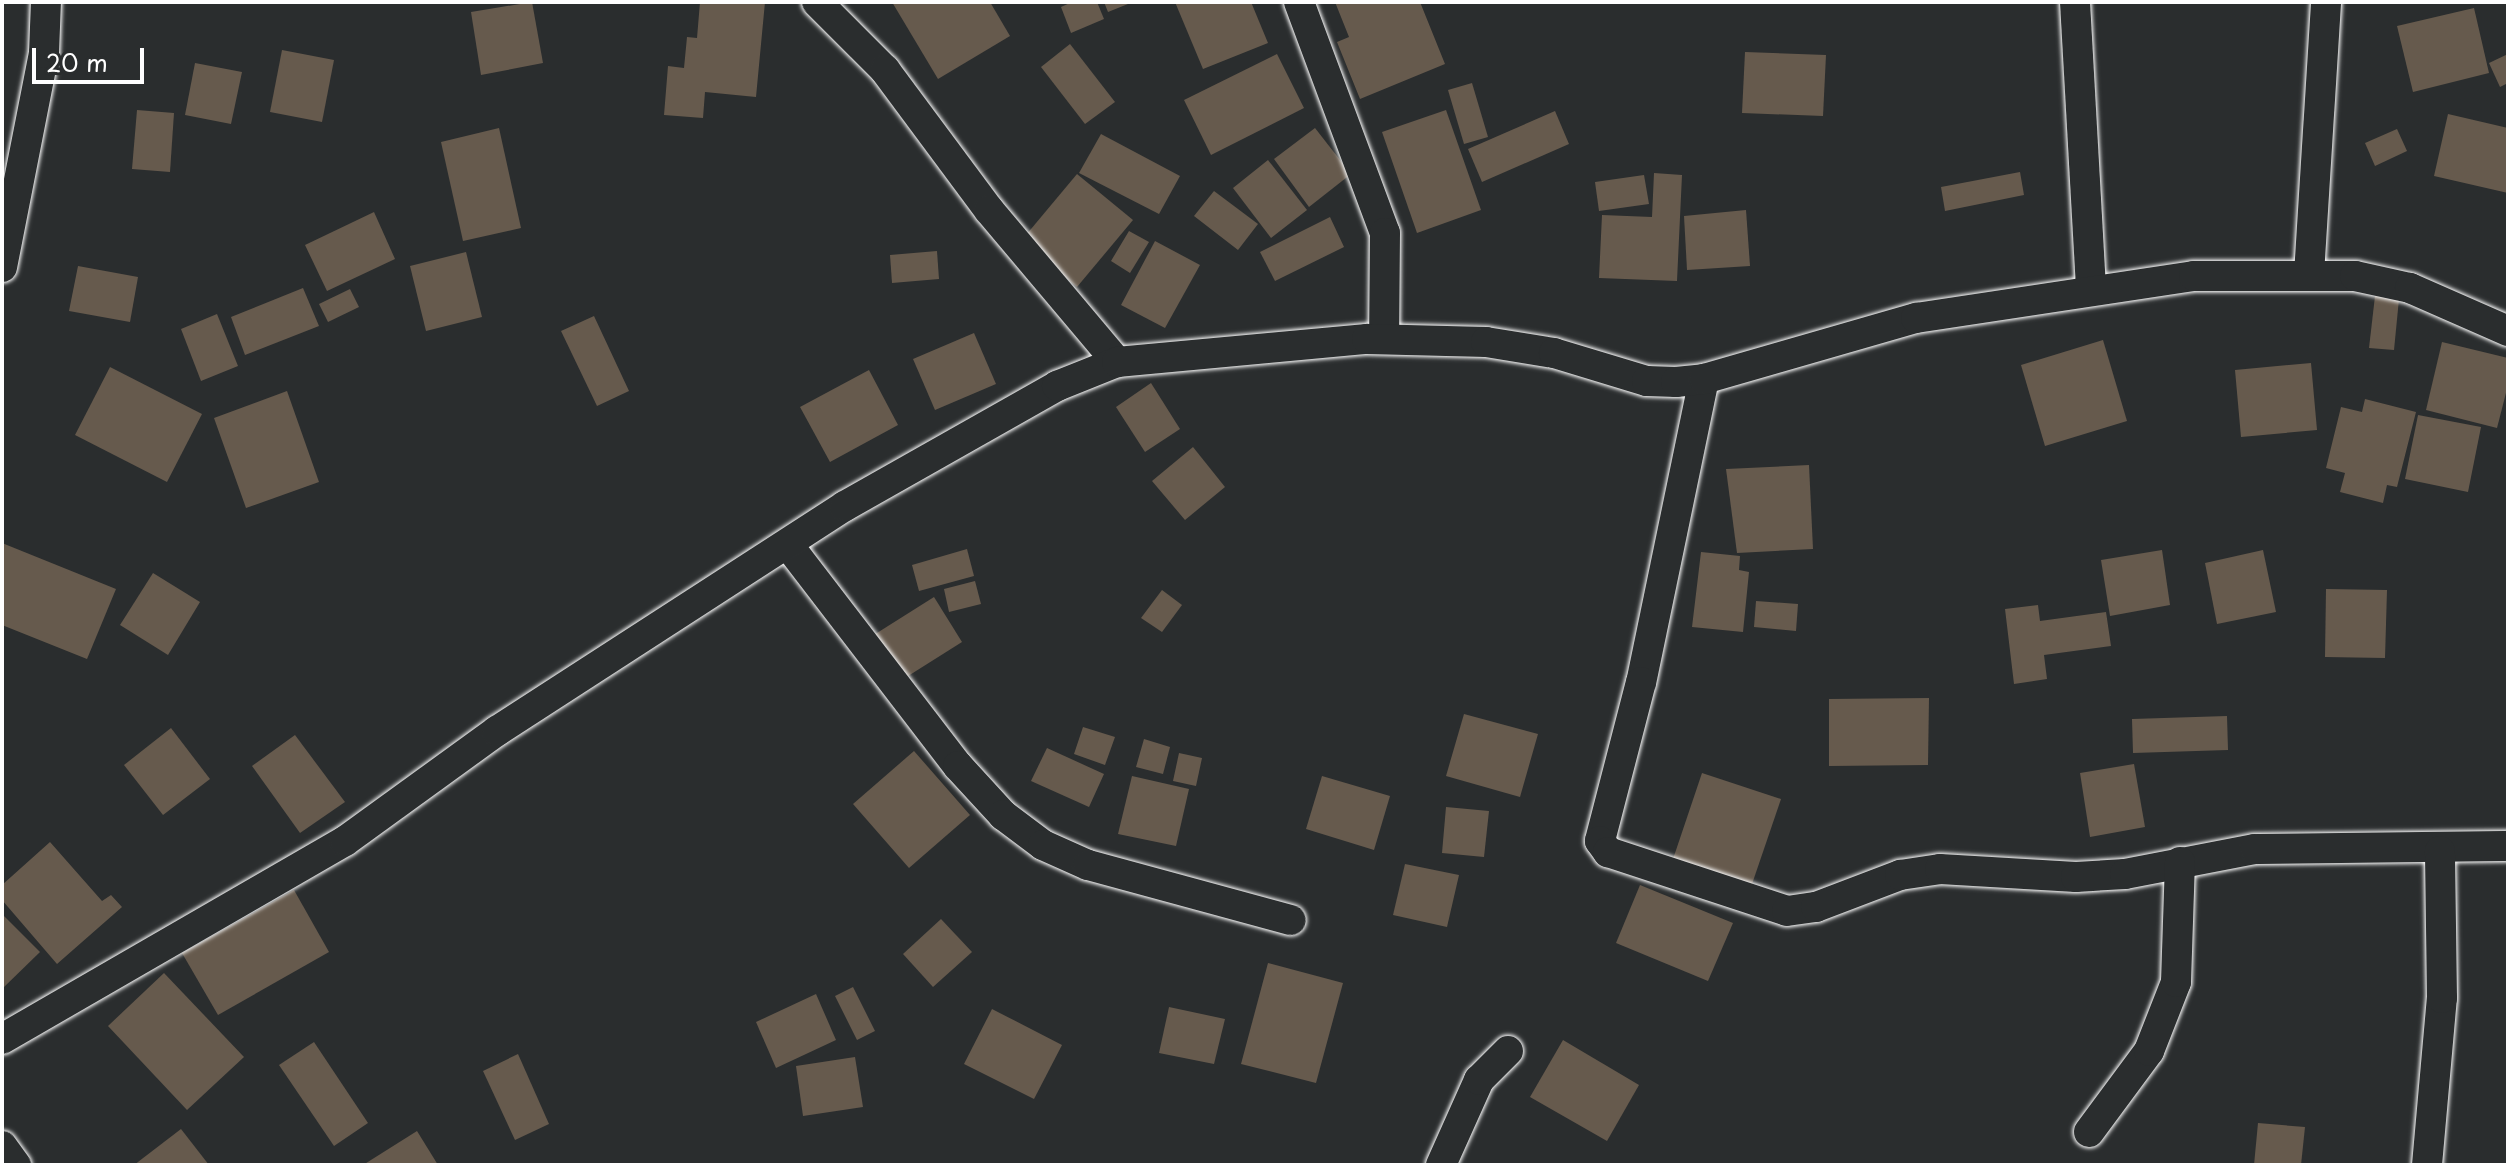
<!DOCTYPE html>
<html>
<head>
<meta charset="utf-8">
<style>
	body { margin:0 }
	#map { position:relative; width:2510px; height:1167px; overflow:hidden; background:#2a2d2e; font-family:"Playpen Sans",sans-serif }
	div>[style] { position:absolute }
	.building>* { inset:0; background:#665a4d }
	.roads { filter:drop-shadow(0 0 2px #fff) drop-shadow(0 0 2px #fff) }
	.minor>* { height:30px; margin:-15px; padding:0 15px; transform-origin:15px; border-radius:15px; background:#2a2d2e }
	span { translate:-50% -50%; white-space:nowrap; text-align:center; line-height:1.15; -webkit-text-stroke:6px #2a2d2e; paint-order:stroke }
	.frame { position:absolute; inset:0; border:4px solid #fff; pointer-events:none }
	.scale { position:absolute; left:32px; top:48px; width:112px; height:36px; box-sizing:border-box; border:4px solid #fff; border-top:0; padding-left:10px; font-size:24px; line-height:28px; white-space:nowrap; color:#fff; -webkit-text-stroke:6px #2a2d2e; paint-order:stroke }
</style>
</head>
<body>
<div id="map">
	<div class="building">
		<i style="clip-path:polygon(532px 2px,543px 63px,481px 75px,471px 12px)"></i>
		<i style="clip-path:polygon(700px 2px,765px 2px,756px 97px,705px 92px,703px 118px,664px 115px,668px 66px,684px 68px,687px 37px,697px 38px)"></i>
		<i style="clip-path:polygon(892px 2px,990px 2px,1010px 36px,938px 79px)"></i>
		<i style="clip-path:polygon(1072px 2px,1097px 2px,1104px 19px,1071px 33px,1061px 7px)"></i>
		<i style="clip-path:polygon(1104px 2px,1133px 2px,1108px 12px)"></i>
		<i style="clip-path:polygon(1175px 2px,1251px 2px,1268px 43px,1203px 69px)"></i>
		<i style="clip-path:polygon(1335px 2px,1420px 2px,1445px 64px,1360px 99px,1337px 42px,1349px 37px)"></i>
		<i style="clip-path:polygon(2474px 8px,2489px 73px,2413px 92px,2397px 26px)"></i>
		<i style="clip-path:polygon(1070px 44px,1115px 102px,1085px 124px,1041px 67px)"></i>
		<i style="clip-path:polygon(282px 50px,334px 60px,322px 122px,270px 112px)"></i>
		<i style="clip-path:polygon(1745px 52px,1826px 55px,1823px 116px,1742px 113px)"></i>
		<i style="clip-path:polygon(1277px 54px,1304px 108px,1211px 155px,1184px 100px)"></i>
		<i style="clip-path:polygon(2508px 54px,2508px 83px,2500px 87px,2489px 63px)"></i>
		<i style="clip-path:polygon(195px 63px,242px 72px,231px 124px,185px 115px)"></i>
		<i style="clip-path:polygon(1472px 83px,1488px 137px,1464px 144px,1448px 90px)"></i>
		<i style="clip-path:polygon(137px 110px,174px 113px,170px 172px,132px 169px)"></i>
		<i style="clip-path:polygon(1446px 110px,1481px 210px,1417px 233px,1382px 132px)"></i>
		<i style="clip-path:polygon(1555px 111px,1569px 144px,1482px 182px,1468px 149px)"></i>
		<i style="clip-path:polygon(2448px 114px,2508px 128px,2508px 193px,2434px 176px)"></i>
		<i style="clip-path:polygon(499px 128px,521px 228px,463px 241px,441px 142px)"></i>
		<i style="clip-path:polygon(1315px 128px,1351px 174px,1309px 207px,1274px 159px)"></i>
		<i style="clip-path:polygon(2397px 129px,2407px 151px,2375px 166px,2365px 143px)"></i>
		<i style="clip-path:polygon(1101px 134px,1180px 176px,1159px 214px,1079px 173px)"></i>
		<i style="clip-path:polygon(1268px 160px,1307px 210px,1271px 238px,1233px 188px)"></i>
		<i style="clip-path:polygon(2020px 172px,2024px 195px,1945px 211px,1941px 187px)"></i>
		<i style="clip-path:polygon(1654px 173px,1682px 175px,1677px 281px,1599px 278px,1602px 215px,1652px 217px)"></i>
		<i style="clip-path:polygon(1077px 174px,1133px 220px,1077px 287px,1021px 241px)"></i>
		<i style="clip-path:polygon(1644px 175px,1649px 204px,1599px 211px,1595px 182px)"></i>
		<i style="clip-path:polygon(1214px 191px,1258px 224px,1238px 250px,1194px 216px)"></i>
		<i style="clip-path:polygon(1746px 210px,1750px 266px,1687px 270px,1684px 216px)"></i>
		<i style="clip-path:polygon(374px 212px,395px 259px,327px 291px,305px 245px)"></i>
		<i style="clip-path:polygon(1330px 217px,1344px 247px,1275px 281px,1260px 252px)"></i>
		<i style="clip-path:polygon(1129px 231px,1149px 242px,1130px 273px,1111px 261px)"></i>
		<i style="clip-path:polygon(1155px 241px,1200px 265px,1165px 328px,1121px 305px)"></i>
		<i style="clip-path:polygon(937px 251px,939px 279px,892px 283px,890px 255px)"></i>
		<i style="clip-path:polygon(466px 252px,482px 317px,426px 331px,410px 266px)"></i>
		<i style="clip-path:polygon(78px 266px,138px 277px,130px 322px,69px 311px)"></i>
		<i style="clip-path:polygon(303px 288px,319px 326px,245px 355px,231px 317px)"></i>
		<i style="clip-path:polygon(350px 289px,359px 307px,328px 322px,319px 304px)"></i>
		<i style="clip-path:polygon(2375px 296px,2399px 299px,2394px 350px,2369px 348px)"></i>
		<i style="clip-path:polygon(217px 314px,238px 366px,201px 381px,181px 329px)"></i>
		<i style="clip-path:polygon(594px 316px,629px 391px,597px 406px,561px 331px)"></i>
		<i style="clip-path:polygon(974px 333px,996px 384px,935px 410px,913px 359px)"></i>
		<i style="clip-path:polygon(2103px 340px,2127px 421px,2045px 446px,2021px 365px)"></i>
		<i style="clip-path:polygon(2442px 342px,2508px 358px,2508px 385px,2497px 428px,2426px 410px)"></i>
		<i style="clip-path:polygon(2311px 363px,2317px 430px,2241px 437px,2235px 370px)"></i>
		<i style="clip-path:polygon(110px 367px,202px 414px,167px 482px,75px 435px)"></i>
		<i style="clip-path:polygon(869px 370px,898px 425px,830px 462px,800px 407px)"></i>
		<i style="clip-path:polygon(1151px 383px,1180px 429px,1145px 452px,1116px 407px)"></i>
		<i style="clip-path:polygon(287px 391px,319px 482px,246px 508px,214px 418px)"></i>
		<i style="clip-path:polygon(2365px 399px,2416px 412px,2397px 487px,2387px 485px,2383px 503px,2340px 492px,2345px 473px,2326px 468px,2341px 407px,2362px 412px)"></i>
		<i style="clip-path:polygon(2418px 415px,2481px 427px,2468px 492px,2405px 479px)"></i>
		<i style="clip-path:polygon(1193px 447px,1225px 487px,1185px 520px,1152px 481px)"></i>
		<i style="clip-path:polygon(1809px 465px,1813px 549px,1737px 553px,1726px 469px)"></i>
		<i style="clip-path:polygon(2px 543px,116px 589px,87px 659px,2px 625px)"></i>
		<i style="clip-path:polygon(967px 549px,974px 576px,919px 591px,912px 565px)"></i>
		<i style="clip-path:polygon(2162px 550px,2170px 605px,2110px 616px,2101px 560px)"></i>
		<i style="clip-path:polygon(2263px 550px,2276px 612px,2217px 624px,2205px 563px)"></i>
		<i style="clip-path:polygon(1701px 552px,1740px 556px,1739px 570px,1749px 572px,1743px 632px,1692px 627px)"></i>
		<i style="clip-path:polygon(153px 573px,200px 602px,168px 655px,120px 625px)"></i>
		<i style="clip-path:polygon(975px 581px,981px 604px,949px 612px,944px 589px)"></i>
		<i style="clip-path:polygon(2326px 589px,2387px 590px,2385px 658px,2325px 657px)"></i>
		<i style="clip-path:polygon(1162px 590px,1182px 605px,1162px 632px,1141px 618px)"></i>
		<i style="clip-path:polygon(934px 597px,962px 642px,897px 683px,869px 638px)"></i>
		<i style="clip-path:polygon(1756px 601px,1798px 604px,1796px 631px,1754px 627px)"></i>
		<i style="clip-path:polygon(2038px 605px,2040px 621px,2106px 612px,2111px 646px,2044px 655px,2047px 679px,2014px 684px,2005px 609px)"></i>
		<i style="clip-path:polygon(1929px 698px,1928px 765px,1829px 766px,1829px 699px)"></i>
		<i style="clip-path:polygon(1464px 714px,1538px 734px,1520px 797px,1446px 776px)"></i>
		<i style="clip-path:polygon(2227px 716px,2228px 750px,2133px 753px,2132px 719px)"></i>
		<i style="clip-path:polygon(1083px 727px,1115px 737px,1105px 765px,1074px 754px)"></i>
		<i style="clip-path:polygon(171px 728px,210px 779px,163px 815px,124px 765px)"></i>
		<i style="clip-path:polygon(295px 735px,345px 802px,300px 833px,252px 766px)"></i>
		<i style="clip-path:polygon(1144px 739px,1170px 747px,1163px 774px,1136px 767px)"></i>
		<i style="clip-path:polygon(1047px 748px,1104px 774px,1089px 807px,1031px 781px)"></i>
		<i style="clip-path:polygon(914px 751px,970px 815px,909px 868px,853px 804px)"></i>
		<i style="clip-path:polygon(1179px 753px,1202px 758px,1196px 786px,1173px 781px)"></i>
		<i style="clip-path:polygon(2134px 764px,2145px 827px,2090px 837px,2080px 773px)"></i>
		<i style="clip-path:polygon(1702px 773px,1781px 799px,1751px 887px,1672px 862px)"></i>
		<i style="clip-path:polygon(1132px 776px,1189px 789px,1176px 846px,1118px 834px)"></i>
		<i style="clip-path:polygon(1322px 776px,1390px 796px,1374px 850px,1306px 829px)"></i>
		<i style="clip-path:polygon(1446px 807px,1489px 811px,1484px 857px,1442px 853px)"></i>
		<i style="clip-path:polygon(50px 842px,102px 901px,111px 895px,122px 907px,57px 964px,2px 900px,2px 885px)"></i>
		<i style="clip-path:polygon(1405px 864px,1459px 875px,1447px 927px,1393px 915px)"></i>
		<i style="clip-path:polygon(1640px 885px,1733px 923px,1708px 981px,1616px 943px)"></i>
		<i style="clip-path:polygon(294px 890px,329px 952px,218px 1015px,182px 953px)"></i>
		<i style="clip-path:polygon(2px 914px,40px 952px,2px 989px)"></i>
		<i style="clip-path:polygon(941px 919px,972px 952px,933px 987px,903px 954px)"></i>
		<i style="clip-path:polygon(1268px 963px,1343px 983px,1316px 1083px,1241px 1064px)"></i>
		<i style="clip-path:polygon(164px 973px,244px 1057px,187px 1110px,108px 1026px)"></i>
		<i style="clip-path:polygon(853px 987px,875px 1031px,857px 1040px,835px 996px)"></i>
		<i style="clip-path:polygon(816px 994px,836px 1040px,776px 1068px,756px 1022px)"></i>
		<i style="clip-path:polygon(1169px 1007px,1225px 1019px,1214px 1064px,1159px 1053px)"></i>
		<i style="clip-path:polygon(992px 1009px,1062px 1045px,1034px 1099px,964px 1064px)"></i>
		<i style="clip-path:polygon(1563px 1040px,1639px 1085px,1607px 1141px,1530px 1097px)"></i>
		<i style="clip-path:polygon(314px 1042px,368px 1123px,334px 1146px,279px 1065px)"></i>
		<i style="clip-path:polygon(518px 1054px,549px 1124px,515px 1140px,483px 1071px)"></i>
		<i style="clip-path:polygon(855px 1057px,863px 1107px,803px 1116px,796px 1066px)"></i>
		<i style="clip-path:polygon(2258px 1123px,2305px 1127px,2301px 1165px,2254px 1165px)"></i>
		<i style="clip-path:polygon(181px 1129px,209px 1165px,134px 1165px)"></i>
		<i style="clip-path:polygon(417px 1131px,438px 1165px,363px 1165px)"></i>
	</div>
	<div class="roads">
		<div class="minor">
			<i style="left:817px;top:2px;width:96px;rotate:45deg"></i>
			<i style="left:885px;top:70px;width:174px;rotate:53.4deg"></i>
			<i style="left:989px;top:210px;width:199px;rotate:49.9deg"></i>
			<i style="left:1299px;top:2px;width:246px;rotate:69.6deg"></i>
			<i style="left:1385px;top:233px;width:106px;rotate:90.5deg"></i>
			<i style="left:2075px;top:2px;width:286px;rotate:86.8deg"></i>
			<i style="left:2px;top:267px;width:218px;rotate:-78.9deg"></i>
			<i style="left:44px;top:53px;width:51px;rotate:-87.8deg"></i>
			<i style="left:2309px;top:274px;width:273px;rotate:-86.4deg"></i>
			<i style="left:1704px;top:379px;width:309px;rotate:101.7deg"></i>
			<i style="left:1641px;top:682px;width:164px;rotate:104.5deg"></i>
			<i style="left:1600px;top:841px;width:14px;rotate:54deg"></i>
			<i style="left:1608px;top:852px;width:188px;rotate:18.2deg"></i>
			<i style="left:1787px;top:911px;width:29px;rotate:-8deg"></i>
			<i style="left:1816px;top:907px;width:90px;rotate:-20.9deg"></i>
			<i style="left:1900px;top:875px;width:40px;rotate:-8.5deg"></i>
			<i style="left:1940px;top:869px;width:136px;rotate:3.4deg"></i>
			<i style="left:2076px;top:877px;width:49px;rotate:-3.5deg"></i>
			<i style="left:2125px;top:874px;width:132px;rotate:-10.9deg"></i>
			<i style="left:2255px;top:849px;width:253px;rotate:-0.7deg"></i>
			<i style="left:789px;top:546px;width:277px;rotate:52.5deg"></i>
			<i style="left:958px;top:766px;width:67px;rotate:47.4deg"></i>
			<i style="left:1003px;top:815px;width:50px;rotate:36.9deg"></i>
			<i style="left:1043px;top:845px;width:49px;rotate:24deg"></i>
			<i style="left:1088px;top:865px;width:210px;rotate:15.2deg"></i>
			<i style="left:2px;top:1039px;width:396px;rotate:-30deg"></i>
			<i style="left:345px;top:841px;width:188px;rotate:-35.9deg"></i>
			<i style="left:497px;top:731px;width:414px;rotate:-32.9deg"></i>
			<i style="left:845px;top:506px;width:244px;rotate:-29.5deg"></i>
			<i style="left:1057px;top:386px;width:65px;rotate:-21.8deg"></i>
			<i style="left:1117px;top:362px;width:251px;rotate:-5.3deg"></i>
			<i style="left:1367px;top:339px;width:119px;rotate:1.4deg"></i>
			<i style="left:1486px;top:342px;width:69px;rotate:9.2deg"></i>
			<i style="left:1554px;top:353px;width:97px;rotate:16.8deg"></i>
			<i style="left:1647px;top:381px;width:29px;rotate:2deg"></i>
			<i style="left:1676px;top:382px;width:28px;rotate:-6deg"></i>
			<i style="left:1704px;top:379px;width:221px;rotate:-16.1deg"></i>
			<i style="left:1916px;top:318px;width:281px;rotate:-8.6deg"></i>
			<i style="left:2194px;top:276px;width:161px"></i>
			<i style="left:2355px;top:276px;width:56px;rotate:12.3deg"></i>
			<i style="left:2410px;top:288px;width:107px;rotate:23.7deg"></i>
			<i style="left:2089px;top:1132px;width:101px;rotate:-53.5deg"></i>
			<i style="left:2149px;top:1051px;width:74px;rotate:-68.6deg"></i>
			<i style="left:2176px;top:982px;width:120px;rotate:-88.1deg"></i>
			<i style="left:2px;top:1146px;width:24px;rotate:54deg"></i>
			<i style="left:1441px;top:1165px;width:93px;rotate:-65.9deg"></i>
			<i style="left:1479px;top:1080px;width:41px;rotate:-45deg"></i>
			<i style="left:2427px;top:1165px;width:168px;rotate:-84.9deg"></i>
			<i style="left:2442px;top:998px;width:147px;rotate:-90.8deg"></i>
		</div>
	</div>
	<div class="frame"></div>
	<div class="scale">20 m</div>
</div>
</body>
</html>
